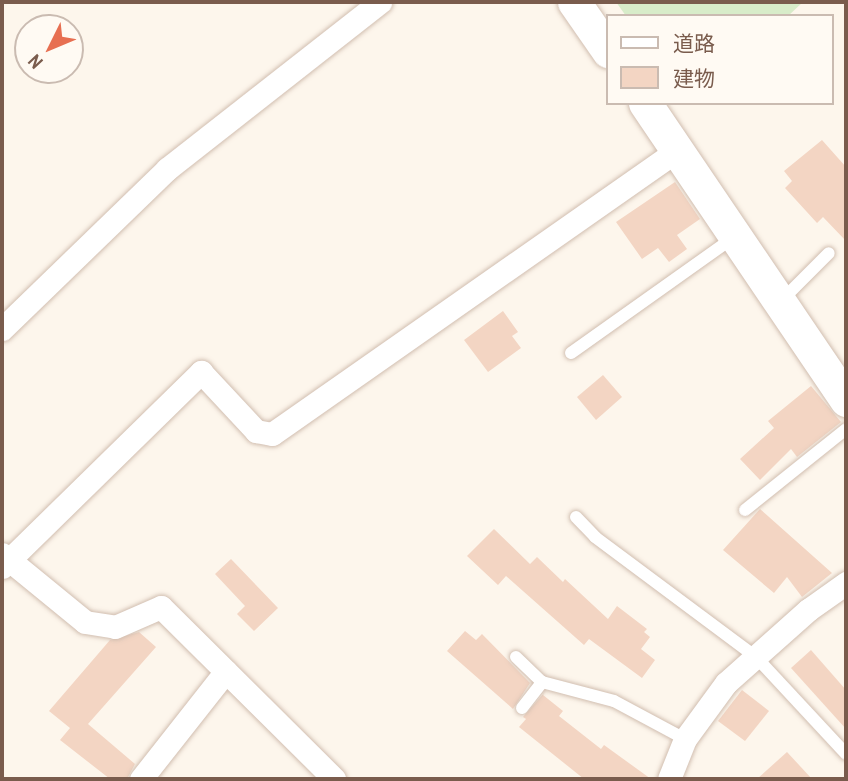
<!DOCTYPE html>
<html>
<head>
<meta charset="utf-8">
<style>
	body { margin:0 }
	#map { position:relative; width:848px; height:781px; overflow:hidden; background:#fdf6ec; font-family:"Archivo Narrow","Noto Sans JP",sans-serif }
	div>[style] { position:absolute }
	.green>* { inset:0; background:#d8ecc9 }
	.building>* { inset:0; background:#f3d5c3 }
	.roads { filter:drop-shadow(0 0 2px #d1beb0) drop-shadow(0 0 2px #d1beb0) }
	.lane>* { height:12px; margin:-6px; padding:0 6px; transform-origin:6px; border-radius:6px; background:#fff }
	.street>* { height:23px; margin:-11.5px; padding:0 11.5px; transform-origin:11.5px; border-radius:11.5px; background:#fff }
	.secondary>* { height:33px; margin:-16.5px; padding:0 16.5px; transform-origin:16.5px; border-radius:16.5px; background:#fff }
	span { translate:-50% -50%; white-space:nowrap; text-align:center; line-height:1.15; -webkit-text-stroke:5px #fffaf3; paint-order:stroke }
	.frame { position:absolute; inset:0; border:4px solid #7a5c4d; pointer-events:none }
	.legend { position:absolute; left:606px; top:14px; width:228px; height:91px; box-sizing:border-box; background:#fffaf3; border:2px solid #cabbb1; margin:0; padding:9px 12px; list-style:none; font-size:21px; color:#7a5c4d }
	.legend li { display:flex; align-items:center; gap:14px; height:35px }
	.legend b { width:35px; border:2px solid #cabbb1 }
	.north { position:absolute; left:14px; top:14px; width:70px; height:70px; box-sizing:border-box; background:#fffaf3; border:2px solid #cabbb1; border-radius:50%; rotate:227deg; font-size:19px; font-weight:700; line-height:28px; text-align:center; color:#7a5c4d }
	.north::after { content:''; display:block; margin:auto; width:24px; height:32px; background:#e76f51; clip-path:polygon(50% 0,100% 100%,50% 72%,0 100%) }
</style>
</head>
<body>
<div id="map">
	<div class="green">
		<i style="clip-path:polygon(616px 2px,803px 2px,788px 16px,626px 16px)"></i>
	</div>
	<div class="building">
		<i style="clip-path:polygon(822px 140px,846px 167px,846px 241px,823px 217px,817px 223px,785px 188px,792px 181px,784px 171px)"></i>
		<i style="clip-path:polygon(675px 182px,700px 219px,677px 235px,687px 249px,669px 262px,658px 248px,642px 259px,616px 222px)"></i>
		<i style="clip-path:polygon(503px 311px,518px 332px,512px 336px,521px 348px,488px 372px,464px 340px)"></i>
		<i style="clip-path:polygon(603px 375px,622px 397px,596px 420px,577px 397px)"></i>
		<i style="clip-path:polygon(811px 386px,841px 422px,797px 457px,791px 449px,760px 480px,740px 459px,774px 428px,768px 421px)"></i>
		<i style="clip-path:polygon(760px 509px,832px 573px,802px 597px,787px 577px,774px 593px,723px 550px)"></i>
		<i style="clip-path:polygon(494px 529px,530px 564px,537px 557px,563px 582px,565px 579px,608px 619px,617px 606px,647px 629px,644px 632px,650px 637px,641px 649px,655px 660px,642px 678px,589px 639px,584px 645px,506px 576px,498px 585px,467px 556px)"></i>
		<i style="clip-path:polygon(231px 559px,278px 608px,254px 631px,237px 614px,245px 606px,215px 574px)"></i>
		<i style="clip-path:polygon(465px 631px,476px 640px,482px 634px,530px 683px,513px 709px,447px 651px)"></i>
		<i style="clip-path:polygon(139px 632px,156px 647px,88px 724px,135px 764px,127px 779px,110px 779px,60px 740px,70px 728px,49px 711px,110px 640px)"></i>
		<i style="clip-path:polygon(811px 650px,846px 690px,846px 729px,791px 668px)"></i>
		<i style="clip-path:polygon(742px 690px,769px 711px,745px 741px,718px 721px)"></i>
		<i style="clip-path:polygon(545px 692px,543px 695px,563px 711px,559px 716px,601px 749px,604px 745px,651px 779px,584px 779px,519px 727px,526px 719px,523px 717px)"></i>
		<i style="clip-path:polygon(787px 752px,812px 779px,757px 779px)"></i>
	</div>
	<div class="roads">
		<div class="lane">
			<i style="left:782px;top:300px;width:66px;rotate:-45deg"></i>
			<i style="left:571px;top:353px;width:200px;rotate:-35.4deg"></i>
			<i style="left:745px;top:510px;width:129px;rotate:-38.7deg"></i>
			<i style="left:576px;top:517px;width:28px;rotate:46deg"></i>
			<i style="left:595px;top:537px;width:201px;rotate:36.7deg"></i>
			<i style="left:756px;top:657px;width:132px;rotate:47.1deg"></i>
			<i style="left:516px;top:657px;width:36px;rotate:44deg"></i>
			<i style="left:542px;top:682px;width:74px;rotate:14.8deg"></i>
			<i style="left:614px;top:701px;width:81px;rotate:28.2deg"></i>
			<i style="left:522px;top:708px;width:33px;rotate:-52deg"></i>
		</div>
		<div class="street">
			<i style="left:2px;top:329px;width:230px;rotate:-44.1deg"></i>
			<i style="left:167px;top:169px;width:271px;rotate:-38.1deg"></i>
			<i style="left:2px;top:554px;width:107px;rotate:39.3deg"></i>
			<i style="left:85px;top:622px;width:30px;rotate:9deg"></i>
			<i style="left:115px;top:627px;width:50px;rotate:-23.5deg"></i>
			<i style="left:161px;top:607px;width:244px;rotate:44.8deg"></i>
			<i style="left:2px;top:567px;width:279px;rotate:-44.4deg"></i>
			<i style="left:201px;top:372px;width:81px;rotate:47deg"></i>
			<i style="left:256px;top:431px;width:16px;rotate:11deg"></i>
			<i style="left:272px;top:434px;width:495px;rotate:-35deg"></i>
			<i style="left:141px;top:779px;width:137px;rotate:-51.8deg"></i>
			<i style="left:669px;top:779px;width:43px;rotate:-68.2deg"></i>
			<i style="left:685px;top:739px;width:69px;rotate:-53.8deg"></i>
			<i style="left:726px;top:683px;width:110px;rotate:-41.7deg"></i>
			<i style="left:808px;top:610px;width:47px;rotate:-35.4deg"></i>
		</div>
		<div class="secondary">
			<i style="left:574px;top:2px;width:60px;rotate:55.2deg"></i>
			<i style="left:645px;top:103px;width:359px;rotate:55.9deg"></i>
		</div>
	</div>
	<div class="frame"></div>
	<ul class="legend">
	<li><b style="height:9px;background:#fff"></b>道路</li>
	<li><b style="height:19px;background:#f3d5c3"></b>建物</li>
	</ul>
	<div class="north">N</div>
</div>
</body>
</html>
